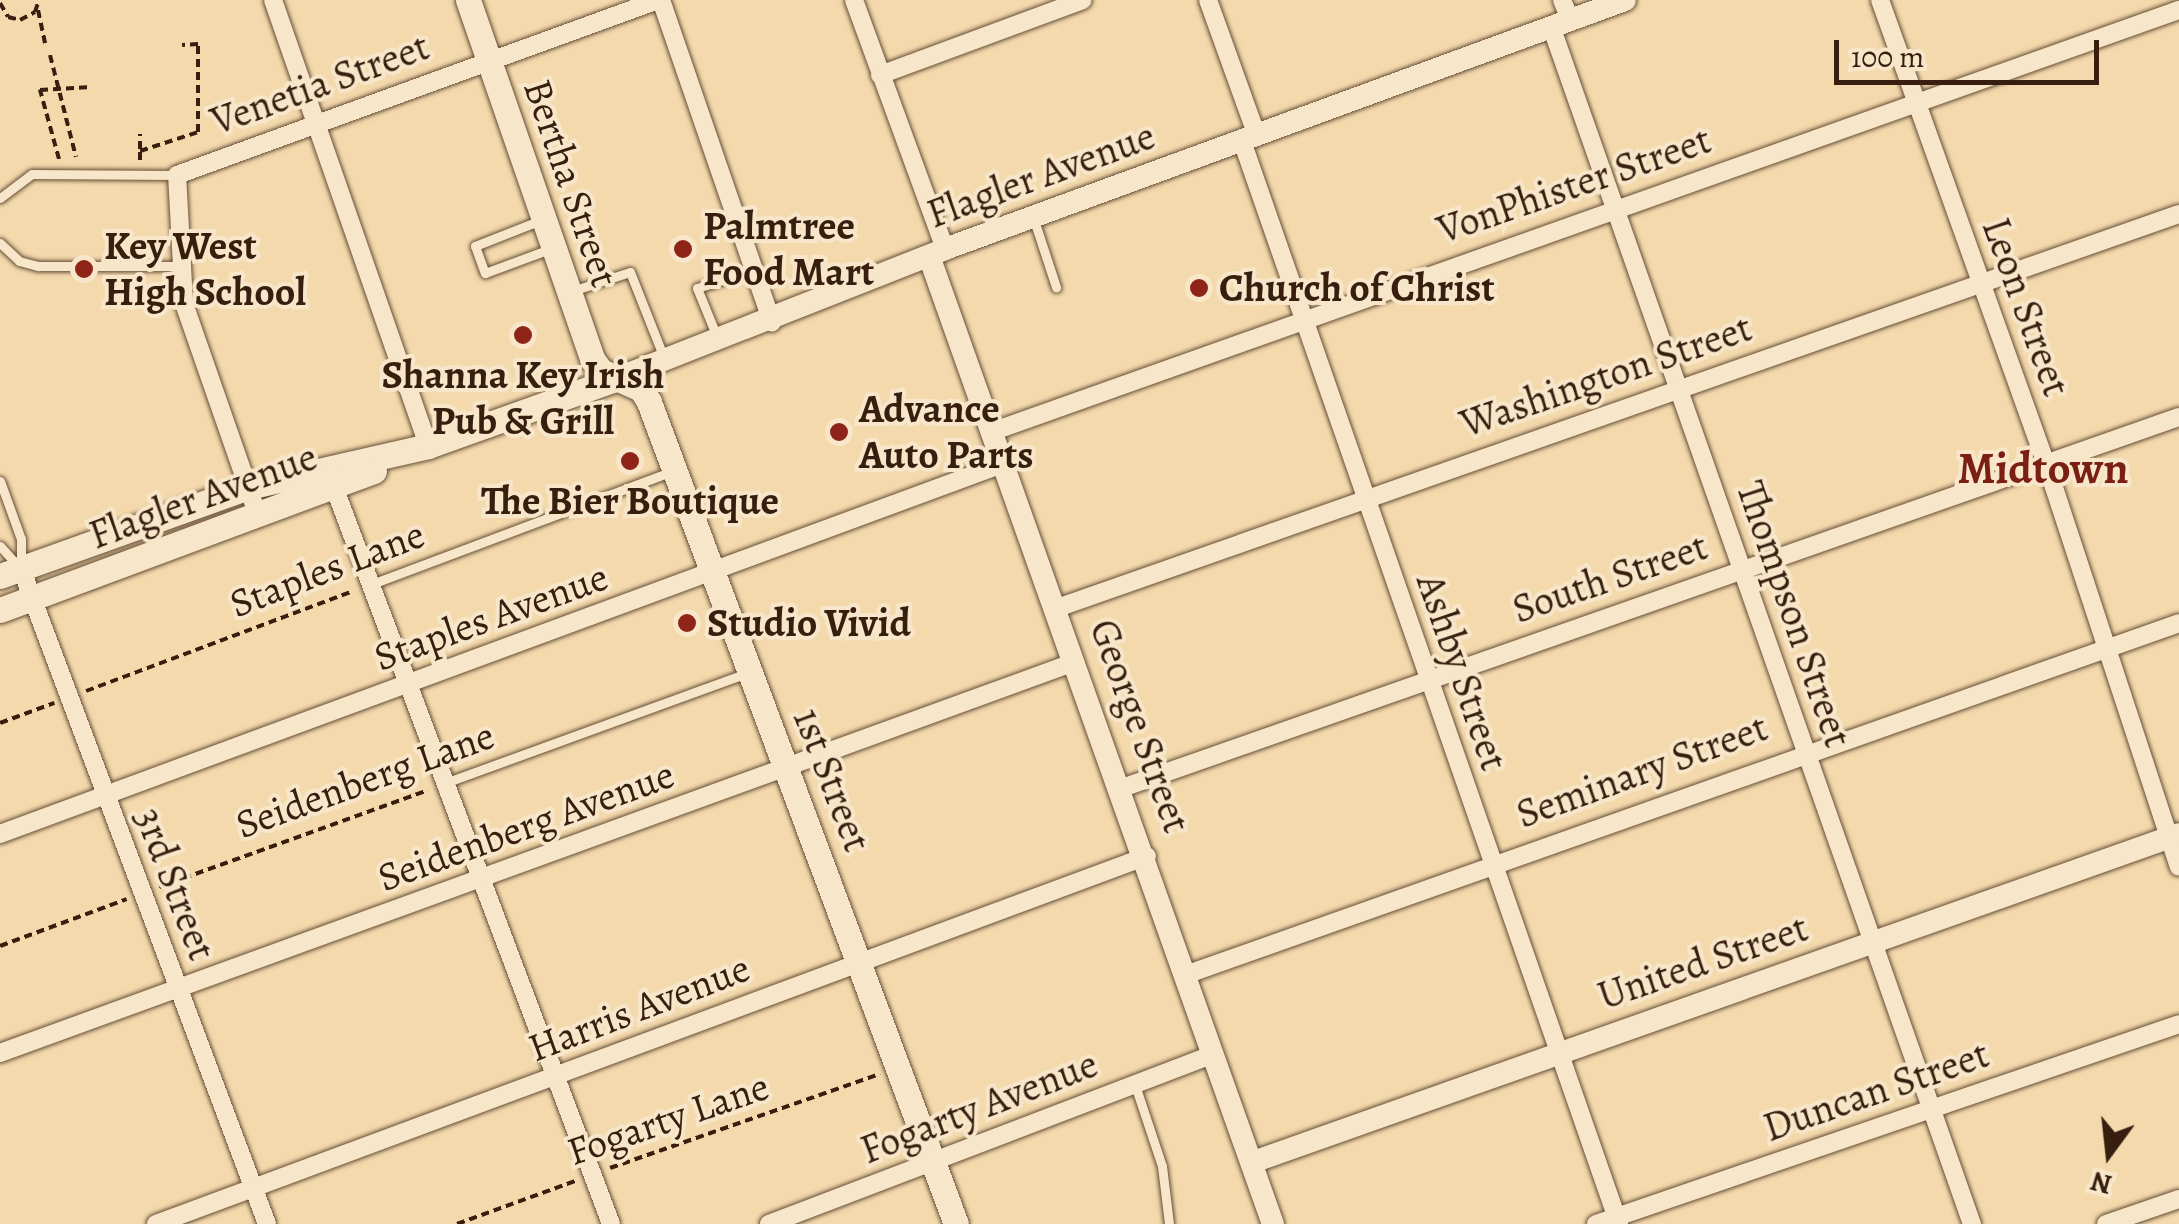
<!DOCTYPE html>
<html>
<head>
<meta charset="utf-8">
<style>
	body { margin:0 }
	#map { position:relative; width:2179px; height:1224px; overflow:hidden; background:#f3d9ac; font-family:Alegreya,serif }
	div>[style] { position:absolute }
	.path>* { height:4px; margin-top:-2px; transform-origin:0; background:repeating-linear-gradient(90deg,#371e0e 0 8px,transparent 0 13px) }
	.roads { filter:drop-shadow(0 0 2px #664d36) drop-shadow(0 0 2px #664d36) }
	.service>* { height:9px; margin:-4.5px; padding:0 4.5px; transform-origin:4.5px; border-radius:4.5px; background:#f7e6c9 }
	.minor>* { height:18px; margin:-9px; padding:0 9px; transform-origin:9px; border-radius:9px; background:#f7e6c9 }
	.tertiary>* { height:22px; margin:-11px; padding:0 11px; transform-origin:11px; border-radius:11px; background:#f7e6c9 }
	.secondary>* { height:25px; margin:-12.5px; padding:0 12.5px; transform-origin:12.5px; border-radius:12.5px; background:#f7e6c9 }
	.dots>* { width:28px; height:28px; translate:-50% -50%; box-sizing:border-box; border:5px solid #f7e6c9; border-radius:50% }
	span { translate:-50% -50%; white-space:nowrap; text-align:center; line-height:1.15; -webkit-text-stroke:8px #f7e6c9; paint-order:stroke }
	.street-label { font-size:40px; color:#371e0e }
	.poi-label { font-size:40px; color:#371e0e; font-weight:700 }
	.left { translate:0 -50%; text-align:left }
	.quarter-label { font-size:45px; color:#7a1f14; font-weight:700 }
	.north { position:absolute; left:2059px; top:1104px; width:100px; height:100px; -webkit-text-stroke:8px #f7e6c9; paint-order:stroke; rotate:195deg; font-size:28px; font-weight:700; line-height:40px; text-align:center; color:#371e0e }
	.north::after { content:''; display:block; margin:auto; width:35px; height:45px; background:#371e0e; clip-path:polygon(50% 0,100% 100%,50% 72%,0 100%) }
	.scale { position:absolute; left:1834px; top:40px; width:265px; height:45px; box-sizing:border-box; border:5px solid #371e0e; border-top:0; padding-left:12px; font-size:30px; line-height:35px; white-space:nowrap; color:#371e0e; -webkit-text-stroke:8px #f7e6c9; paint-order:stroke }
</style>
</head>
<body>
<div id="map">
	<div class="path">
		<i style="left:0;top:3px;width:16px;rotate:60deg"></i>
		<i style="left:8px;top:17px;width:12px;rotate:14deg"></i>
		<i style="left:20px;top:20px;width:17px;rotate:-28deg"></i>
		<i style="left:35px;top:12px;width:13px;rotate:-72deg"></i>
		<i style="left:38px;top:10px;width:34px;rotate:78deg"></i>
		<i style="left:50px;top:55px;width:105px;rotate:75.7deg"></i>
		<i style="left:140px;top:149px;width:15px;rotate:-90deg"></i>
		<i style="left:59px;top:159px;width:72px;rotate:-105.4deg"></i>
		<i style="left:40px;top:90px;width:51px;rotate:-3.4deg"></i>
		<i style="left:140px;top:160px;width:9px;rotate:-90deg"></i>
		<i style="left:140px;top:151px;width:61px;rotate:-18.1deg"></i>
		<i style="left:198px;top:132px;width:88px;rotate:-90deg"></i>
		<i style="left:198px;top:44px;width:16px;rotate:176deg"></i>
		<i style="left:86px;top:691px;width:285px;rotate:-20.5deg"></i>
		<i style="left:0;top:723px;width:58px;rotate:-20.3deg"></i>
		<i style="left:159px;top:887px;width:286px;rotate:-19.8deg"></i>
		<i style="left:0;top:946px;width:135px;rotate:-20.3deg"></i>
		<i style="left:610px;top:1168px;width:286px;rotate:-19.2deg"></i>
		<i style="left:457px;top:1224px;width:129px;rotate:-20deg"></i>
	</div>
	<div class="roads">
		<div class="service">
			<i style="left:0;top:198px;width:40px;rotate:-37deg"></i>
			<i style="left:32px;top:174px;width:145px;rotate:0.4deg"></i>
			<i style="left:541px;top:220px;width:71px;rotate:158.5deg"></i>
			<i style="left:475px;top:246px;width:29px;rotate:70deg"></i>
			<i style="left:485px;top:273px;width:69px;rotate:-20.3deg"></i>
			<i style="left:1034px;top:220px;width:71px;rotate:71.8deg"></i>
			<i style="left:0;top:243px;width:26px;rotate:43deg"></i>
			<i style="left:19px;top:261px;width:20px;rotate:15deg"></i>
			<i style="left:38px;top:266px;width:141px"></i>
			<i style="left:569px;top:292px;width:64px;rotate:-18.2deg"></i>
			<i style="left:630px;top:272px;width:92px;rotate:68.4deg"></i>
			<i style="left:717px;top:337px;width:53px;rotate:-112.2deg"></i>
			<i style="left:697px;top:288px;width:60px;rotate:-17.5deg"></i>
			<i style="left:0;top:481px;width:62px;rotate:70.1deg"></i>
			<i style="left:21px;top:539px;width:27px;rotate:90deg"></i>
			<i style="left:0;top:546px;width:27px;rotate:48deg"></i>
			<i style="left:372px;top:584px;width:321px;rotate:-20.6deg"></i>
			<i style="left:445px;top:783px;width:322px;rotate:-20deg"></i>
			<i style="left:1135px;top:1085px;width:85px;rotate:71.6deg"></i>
			<i style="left:1162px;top:1166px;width:58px;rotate:83.1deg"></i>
		</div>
		<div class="minor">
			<i style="left:273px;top:0;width:472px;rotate:70.8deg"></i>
			<i style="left:661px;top:0;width:341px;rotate:71deg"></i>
			<i style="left:854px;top:0;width:265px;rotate:69.9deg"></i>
			<i style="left:1208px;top:0;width:145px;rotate:70.2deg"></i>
			<i style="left:1562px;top:0;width:21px;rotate:67deg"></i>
			<i style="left:1880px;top:0;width:492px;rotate:70.3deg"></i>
			<i style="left:2046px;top:463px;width:425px;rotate:71.8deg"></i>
			<i style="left:1551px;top:26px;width:1270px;rotate:70.64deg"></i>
			<i style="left:880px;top:75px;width:216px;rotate:-20.3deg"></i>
			<i style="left:1242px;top:141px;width:1147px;rotate:70.81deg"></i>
			<i style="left:994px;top:431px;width:1258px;rotate:-19.56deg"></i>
			<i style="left:330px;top:476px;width:799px;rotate:69.41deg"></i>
			<i style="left:258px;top:516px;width:225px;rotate:-109.2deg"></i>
			<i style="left:184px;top:303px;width:128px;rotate:-93.1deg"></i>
			<i style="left:177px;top:175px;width:512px;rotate:-19.99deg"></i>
			<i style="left:21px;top:568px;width:701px;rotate:69.44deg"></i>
			<i style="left:1057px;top:608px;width:1189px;rotate:-19.35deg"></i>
			<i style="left:1122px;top:788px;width:1120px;rotate:-19.34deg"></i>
			<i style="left:0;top:834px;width:1071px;rotate:-20.26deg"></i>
			<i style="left:1188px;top:974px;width:1051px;rotate:-19.5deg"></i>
			<i style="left:0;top:1053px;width:1144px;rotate:-19.99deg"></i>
			<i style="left:156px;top:1224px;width:1057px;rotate:-20.37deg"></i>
			<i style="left:769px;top:1224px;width:476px;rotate:-20.9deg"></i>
			<i style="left:1596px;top:1224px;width:616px;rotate:-18.93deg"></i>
			<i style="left:2106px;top:1224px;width:77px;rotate:-18.9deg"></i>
		</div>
		<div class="tertiary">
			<i style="left:929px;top:256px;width:1027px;rotate:70.44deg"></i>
			<i style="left:618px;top:378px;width:352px;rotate:-21.5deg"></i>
			<i style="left:945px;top:249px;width:724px;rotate:-20.11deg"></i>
			<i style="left:1253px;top:1162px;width:982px;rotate:-19.5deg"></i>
		</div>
		<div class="secondary">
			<i style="left:468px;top:0;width:380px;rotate:70.9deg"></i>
			<i style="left:592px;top:359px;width:15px;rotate:53deg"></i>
			<i style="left:601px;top:371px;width:44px;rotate:24.2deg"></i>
			<i style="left:641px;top:389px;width:15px;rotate:58deg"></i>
			<i style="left:649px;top:402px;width:877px;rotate:69.52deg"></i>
			<i style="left:0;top:576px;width:263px;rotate:-19.7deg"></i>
			<i style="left:248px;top:487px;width:185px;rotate:-12.8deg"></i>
			<i style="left:428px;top:446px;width:202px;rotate:-19.7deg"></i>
			<i style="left:0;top:610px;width:399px;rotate:-20.4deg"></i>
		</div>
	</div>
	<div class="dots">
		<i style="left:683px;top:249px;background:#8f2418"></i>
		<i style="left:84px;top:269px;background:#8f2418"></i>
		<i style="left:1199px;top:288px;background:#8f2418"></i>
		<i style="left:523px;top:335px;background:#8f2418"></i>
		<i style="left:839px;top:432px;background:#8f2418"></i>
		<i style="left:630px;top:461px;background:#8f2418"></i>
		<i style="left:687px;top:623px;background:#8f2418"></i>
	</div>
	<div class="street-label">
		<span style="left:320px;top:84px;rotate:-20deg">Venetia Street</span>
		<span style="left:1041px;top:175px;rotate:-20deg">Flagler Avenue</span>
		<span style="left:571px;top:183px;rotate:71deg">Bertha Street</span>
		<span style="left:1574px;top:185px;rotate:-19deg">VonPhister Street</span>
		<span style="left:2026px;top:307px;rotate:70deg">Leon Street</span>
		<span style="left:1606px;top:376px;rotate:-19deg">Washington Street</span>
		<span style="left:203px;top:496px;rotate:-20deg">Flagler Avenue</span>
		<span style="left:327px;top:569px;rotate:-21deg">Staples Lane</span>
		<span style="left:1610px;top:578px;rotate:-19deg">South Street</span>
		<span style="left:1794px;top:614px;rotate:71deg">Thompson Street</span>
		<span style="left:491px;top:617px;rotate:-20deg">Staples Avenue</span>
		<span style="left:1462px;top:672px;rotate:71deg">Ashby Street</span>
		<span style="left:1140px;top:726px;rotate:70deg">George Street</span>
		<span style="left:1642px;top:771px;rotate:-20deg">Seminary Street</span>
		<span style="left:365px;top:780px;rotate:-20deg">Seidenberg Lane</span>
		<span style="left:832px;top:780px;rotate:69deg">1st Street</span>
		<span style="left:526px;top:826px;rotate:-20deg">Seidenberg Avenue</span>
		<span style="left:175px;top:884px;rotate:69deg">3rd Street</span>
		<span style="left:1703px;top:962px;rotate:-19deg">United Street</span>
		<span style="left:639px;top:1008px;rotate:-21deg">Harris Avenue</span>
		<span style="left:1876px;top:1091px;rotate:-19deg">Duncan Street</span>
		<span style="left:979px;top:1107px;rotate:-21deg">Fogarty Avenue</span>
		<span style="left:668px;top:1119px;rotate:-19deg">Fogarty Lane</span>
	</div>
	<div class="poi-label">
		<span class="left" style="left:703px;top:249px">Palmtree<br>Food Mart</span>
		<span class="left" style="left:104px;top:269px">Key West<br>High School</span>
		<span class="left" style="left:1219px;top:288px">Church of Christ</span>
		<span style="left:523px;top:398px">Shanna Key Irish<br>Pub &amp; Grill</span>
		<span class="left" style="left:859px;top:432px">Advance<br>Auto Parts</span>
		<span style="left:630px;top:501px">The Bier Boutique</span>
		<span class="left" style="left:707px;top:623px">Studio Vivid</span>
	</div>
	<div class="quarter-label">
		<span style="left:2043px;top:469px">Midtown</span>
	</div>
	<div class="north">N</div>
	<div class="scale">100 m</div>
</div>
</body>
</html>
